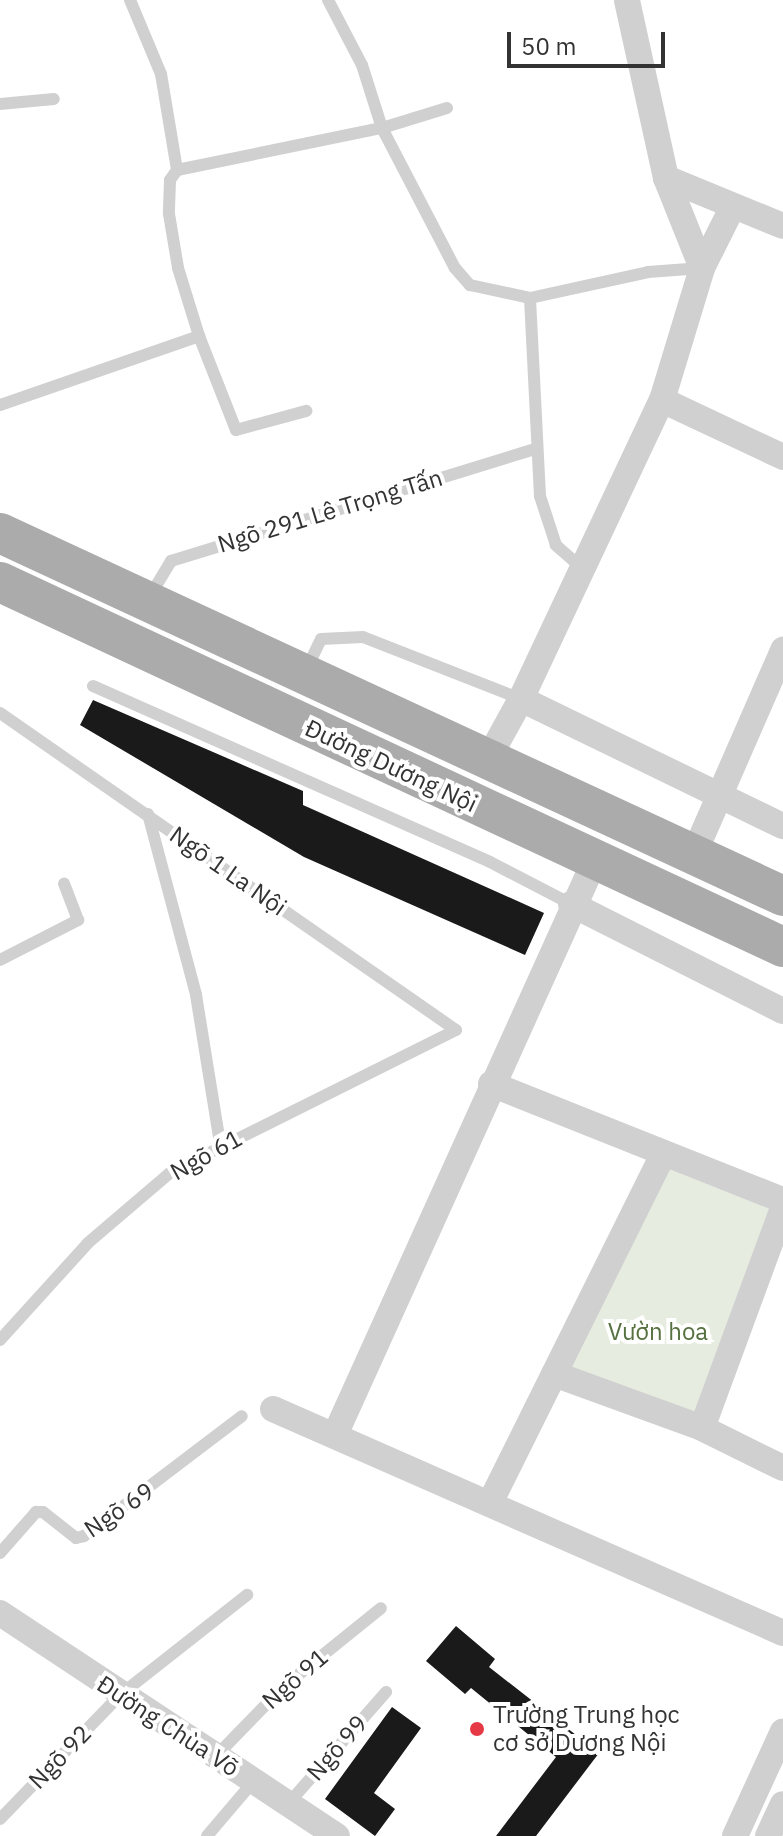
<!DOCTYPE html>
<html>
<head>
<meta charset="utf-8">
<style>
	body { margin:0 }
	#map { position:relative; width:783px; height:1836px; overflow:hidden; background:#fff; font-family:"IBM Plex Sans",sans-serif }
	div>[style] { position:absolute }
	.green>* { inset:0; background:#e6ecdf }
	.building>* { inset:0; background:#1a1a1a }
	.lane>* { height:12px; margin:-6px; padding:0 6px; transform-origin:6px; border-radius:6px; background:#d0d0d0 }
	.street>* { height:26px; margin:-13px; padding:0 13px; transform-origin:13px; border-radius:13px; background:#d0d0d0 }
	.primary>* { height:40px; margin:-20px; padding:0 20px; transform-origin:20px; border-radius:20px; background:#ababab }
	.dots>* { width:22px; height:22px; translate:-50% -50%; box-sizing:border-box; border:4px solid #fff; border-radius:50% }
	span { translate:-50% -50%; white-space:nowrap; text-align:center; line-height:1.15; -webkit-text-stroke:8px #fff; paint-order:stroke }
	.street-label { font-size:24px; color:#333 }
	.park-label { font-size:24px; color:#56703f }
	.poi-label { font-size:24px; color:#333 }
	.left { translate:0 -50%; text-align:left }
	.scale { position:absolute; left:507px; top:32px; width:158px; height:36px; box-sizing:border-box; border:4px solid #333; border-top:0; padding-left:10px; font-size:24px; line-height:28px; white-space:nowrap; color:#333; -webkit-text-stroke:6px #fff; paint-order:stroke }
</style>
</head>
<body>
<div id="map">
	<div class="green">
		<i style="clip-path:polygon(664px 1159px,781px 1203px,700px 1424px,558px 1373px)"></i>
	</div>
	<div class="building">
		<i style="clip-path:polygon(93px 700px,303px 791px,303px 805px,544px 913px,525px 955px,304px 857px,80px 725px)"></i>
		<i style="clip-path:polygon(456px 1626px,495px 1659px,489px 1667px,599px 1753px,536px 1836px,496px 1836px,556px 1757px,471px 1688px,465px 1694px,426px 1661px)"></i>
		<i style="clip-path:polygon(392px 1707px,421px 1728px,374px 1793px,395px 1809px,375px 1836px,325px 1799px)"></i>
	</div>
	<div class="lane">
		<i style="left:130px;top:0;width:80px;rotate:67.3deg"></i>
		<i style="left:161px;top:74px;width:97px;rotate:80.5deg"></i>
		<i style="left:328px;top:0;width:73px;rotate:62.4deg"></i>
		<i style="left:362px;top:65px;width:66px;rotate:72.4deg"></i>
		<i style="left:382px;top:128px;width:158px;rotate:62.5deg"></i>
		<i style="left:455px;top:268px;width:23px;rotate:49deg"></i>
		<i style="left:470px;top:285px;width:61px;rotate:12.2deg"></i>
		<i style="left:0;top:104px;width:54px;rotate:-5.3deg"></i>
		<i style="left:177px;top:170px;width:209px;rotate:-11.6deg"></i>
		<i style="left:382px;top:128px;width:68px;rotate:-17.1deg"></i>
		<i style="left:177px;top:170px;width:12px;rotate:125deg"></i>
		<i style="left:170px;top:180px;width:34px;rotate:92deg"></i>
		<i style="left:169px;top:214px;width:55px;rotate:80.5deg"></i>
		<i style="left:178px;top:268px;width:71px;rotate:72.8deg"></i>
		<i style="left:0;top:405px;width:211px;rotate:-19.1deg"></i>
		<i style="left:199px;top:336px;width:101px;rotate:68.5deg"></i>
		<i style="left:236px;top:430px;width:73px;rotate:-15.2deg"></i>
		<i style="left:582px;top:568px;width:35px;rotate:-139deg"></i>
		<i style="left:556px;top:545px;width:52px;rotate:-108.1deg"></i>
		<i style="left:540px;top:496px;width:198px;rotate:-92.9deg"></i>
		<i style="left:530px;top:298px;width:121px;rotate:-12.4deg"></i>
		<i style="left:648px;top:272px;width:54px;rotate:-4.2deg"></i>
		<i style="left:150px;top:596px;width:41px;rotate:-59deg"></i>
		<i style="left:171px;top:561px;width:380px;rotate:-17.1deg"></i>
		<i style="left:307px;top:668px;width:32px;rotate:-64deg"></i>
		<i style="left:321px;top:639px;width:42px;rotate:-2.7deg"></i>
		<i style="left:363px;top:637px;width:170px;rotate:21.4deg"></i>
		<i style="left:93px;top:686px;width:434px;rotate:23.9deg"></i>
		<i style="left:490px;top:862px;width:91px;rotate:27.4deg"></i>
		<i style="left:0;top:713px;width:555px;rotate:34.81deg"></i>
		<i style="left:456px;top:1030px;width:318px;rotate:153.5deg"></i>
		<i style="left:171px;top:1172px;width:109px;rotate:139.5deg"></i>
		<i style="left:88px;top:1243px;width:131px;rotate:132.2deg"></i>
		<i style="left:148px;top:814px;width:187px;rotate:75.1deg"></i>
		<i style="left:196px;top:995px;width:151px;rotate:80.8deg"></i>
		<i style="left:0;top:960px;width:88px;rotate:-27.1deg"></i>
		<i style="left:78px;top:920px;width:39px;rotate:-111deg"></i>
		<i style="left:0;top:1553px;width:55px;rotate:-48.7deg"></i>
		<i style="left:36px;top:1512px;width:7px"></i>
		<i style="left:43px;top:1512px;width:42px;rotate:38.2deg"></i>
		<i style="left:76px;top:1538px;width:8px;rotate:-14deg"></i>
		<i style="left:84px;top:1536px;width:198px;rotate:-37.2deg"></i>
		<i style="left:215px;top:1757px;width:96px;rotate:-45.8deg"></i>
		<i style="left:282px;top:1688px;width:127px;rotate:-38.9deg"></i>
		<i style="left:288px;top:1804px;width:149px;rotate:-48.8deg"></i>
		<i style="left:0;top:1819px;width:173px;rotate:-45.9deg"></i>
		<i style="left:120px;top:1695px;width:162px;rotate:-38.2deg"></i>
		<i style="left:207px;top:1836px;width:71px;rotate:-49.6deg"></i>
	</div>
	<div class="street">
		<i style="left:666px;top:178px;width:126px;rotate:22.3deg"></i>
		<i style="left:702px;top:268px;width:69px;rotate:-63.4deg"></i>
		<i style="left:662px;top:400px;width:134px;rotate:25.2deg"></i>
		<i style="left:521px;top:699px;width:291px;rotate:25.9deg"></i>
		<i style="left:488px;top:759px;width:68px;rotate:-61.2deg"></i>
		<i style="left:521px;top:699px;width:331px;rotate:-64.8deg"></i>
		<i style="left:662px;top:400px;width:138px;rotate:-73.1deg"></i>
		<i style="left:702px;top:268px;width:97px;rotate:-111.8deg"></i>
		<i style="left:666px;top:178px;width:182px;rotate:-102.4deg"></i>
		<i style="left:694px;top:854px;width:223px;rotate:-66.4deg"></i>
		<i style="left:571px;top:904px;width:237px;rotate:26.8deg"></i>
		<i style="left:491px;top:1084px;width:314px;rotate:21.7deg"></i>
		<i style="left:783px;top:1208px;width:234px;rotate:110.2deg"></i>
		<i style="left:702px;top:1428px;width:90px;rotate:26.3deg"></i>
		<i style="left:554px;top:1374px;width:158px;rotate:20deg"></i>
		<i style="left:273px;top:1409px;width:557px;rotate:23.71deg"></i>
		<i style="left:335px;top:1435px;width:631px;rotate:-65.67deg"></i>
		<i style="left:490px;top:1503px;width:389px;rotate:-63.6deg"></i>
		<i style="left:0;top:1613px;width:404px;rotate:33.5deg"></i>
		<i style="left:735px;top:1836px;width:115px;rotate:-65.4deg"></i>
		<i style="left:768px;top:1836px;width:35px;rotate:-65deg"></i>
	</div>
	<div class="primary">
		<i style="left:0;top:533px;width:863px;rotate:24.87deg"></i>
		<i style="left:0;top:582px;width:864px;rotate:24.99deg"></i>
	</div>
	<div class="dots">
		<i style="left:477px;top:1729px;background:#e63946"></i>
	</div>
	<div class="street-label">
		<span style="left:330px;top:511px;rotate:-17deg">Ngõ 291 Lê Trọng Tấn</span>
		<span style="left:391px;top:766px;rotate:25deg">Đường Dương Nội</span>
		<span style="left:228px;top:871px;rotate:35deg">Ngõ 1 La Nội</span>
		<span style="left:206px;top:1155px;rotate:-29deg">Ngõ 61</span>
		<span style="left:119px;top:1510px;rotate:-34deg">Ngõ 69</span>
		<span style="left:295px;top:1679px;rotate:-41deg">Ngõ 91</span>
		<span style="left:168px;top:1726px;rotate:33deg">Đường Chùa Võ</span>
		<span style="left:337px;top:1748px;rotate:-49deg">Ngõ 99</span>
		<span style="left:60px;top:1757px;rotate:-46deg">Ngõ 92</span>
	</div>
	<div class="park-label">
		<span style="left:658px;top:1332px">Vườn hoa</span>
	</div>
	<div class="poi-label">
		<span class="left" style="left:493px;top:1729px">Trường Trung học<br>cơ sở Dương Nội</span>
	</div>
	<div class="scale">50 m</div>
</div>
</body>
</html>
